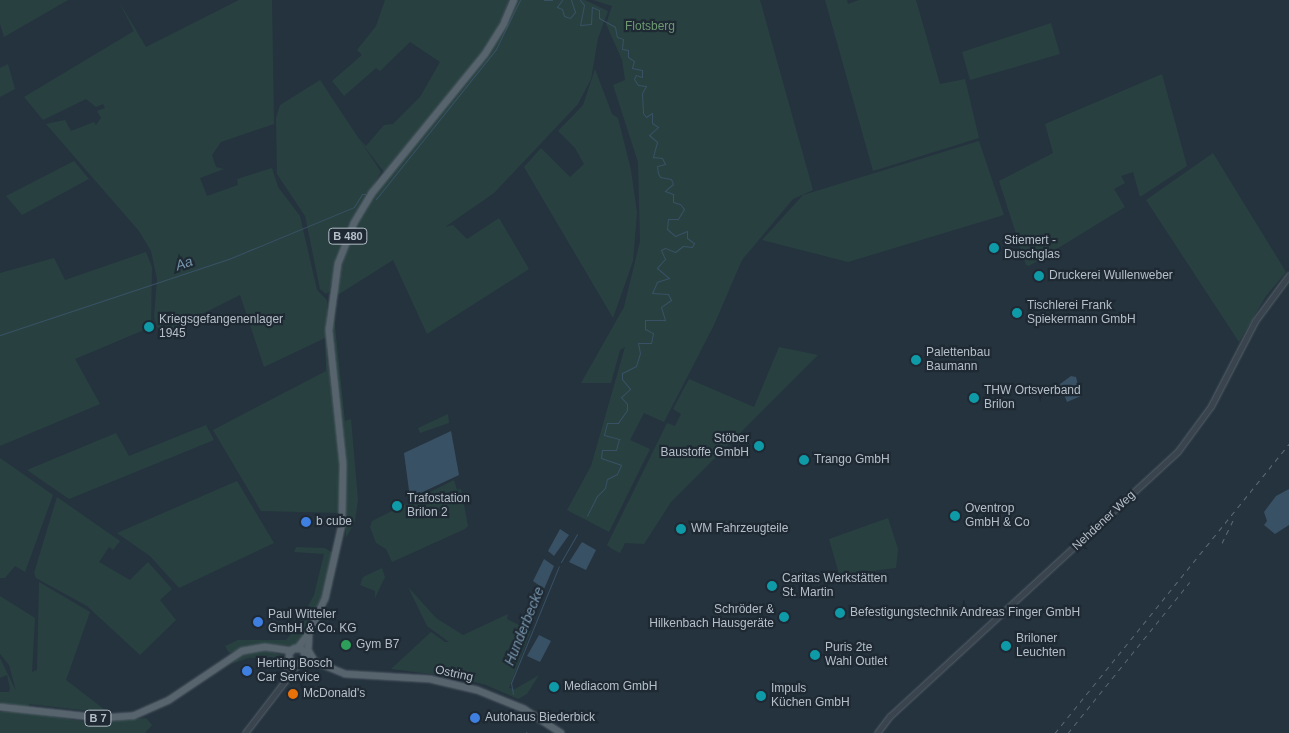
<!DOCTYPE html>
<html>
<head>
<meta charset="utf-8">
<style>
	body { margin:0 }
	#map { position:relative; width:1289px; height:733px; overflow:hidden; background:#25333e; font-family:Helvetica,sans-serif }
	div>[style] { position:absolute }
	.green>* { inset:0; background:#284140 }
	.water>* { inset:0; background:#395165 }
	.stream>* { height:1px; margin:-0.5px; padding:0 0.5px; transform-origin:0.5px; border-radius:0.5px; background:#395165 }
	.roads { filter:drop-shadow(0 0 1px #57626c) drop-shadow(0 0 1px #57626c) }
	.minor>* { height:5px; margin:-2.5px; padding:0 2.5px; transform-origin:2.5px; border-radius:2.5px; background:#39444e }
	.major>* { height:6px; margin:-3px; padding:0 3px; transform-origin:3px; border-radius:3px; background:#57646e }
	.major>.ring { margin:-3px; padding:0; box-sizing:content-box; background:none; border:6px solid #57646e; border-radius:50% }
	.rail>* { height:1px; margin-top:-0.5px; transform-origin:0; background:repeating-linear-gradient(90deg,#5b6975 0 5px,transparent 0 10px) }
	.dots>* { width:14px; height:14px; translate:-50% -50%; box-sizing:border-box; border:2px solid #1e2933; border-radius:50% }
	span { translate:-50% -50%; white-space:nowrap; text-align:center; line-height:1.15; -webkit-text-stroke:4.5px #1e2933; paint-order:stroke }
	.shield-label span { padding:1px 4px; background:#1e2933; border:1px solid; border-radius:4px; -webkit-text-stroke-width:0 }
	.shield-label { font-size:11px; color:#b5bfc9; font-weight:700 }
	.park-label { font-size:12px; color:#6d9972 }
	.poi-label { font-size:12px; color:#b5bfc9 }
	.left { translate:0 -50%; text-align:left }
	.right { translate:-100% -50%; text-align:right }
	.street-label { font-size:12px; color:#b5bfc9 }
	.water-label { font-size:14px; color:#7694ab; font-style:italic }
</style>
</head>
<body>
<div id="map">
	<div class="green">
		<i style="clip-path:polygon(0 0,68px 0,4px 37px,0 24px)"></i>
		<i style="clip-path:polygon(118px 0,146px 47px,239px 0,272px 0,274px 124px,221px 142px,212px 155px,216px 167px,224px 169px,200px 178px,207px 196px,238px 185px,237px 179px,272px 168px,278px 187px,300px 216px,317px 290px,327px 300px,327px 357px,341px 464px,340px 513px,261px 511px,213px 430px,326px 371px,325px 338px,264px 367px,240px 295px,160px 335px,154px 317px,157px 279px,151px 251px,139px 231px,46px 124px,65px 120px,71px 131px,94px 122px,96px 125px,101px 118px,97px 111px,105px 108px,103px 104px,96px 107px,86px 99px,43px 120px,24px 97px,134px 31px)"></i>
		<i style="clip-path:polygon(385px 0,509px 0,495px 34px,477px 59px,384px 172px,358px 138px,366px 146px,384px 125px,393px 124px,420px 97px,440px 62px,410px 42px,380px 71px,376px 68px,344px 96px,332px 81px,362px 55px,357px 50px,376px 26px)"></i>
		<i style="clip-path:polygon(515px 0,585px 0,608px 11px,598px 38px,591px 79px,578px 104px,494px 193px,445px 227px,453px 225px,467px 239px,499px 218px,529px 269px,427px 334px,393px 260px,336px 296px,348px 239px,343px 238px,329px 292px,326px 294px,320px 289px,305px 216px,277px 174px,276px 118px,280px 105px,320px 80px,381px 172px,373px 186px,379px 187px,466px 81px)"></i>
		<i style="clip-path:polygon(593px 0,760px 0,813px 190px,793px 199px,742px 260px,714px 325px,664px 422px,644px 413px,630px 440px,650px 449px,609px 532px,567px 510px,591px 466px,625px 347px,620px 350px,611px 383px,581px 383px,624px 307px,640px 241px,638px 162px,613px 85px,625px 80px,622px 60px,606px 24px,612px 6px)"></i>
		<i style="clip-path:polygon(825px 0,847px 0,848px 4px,859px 0,916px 0,940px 84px,965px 79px,979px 138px,873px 171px)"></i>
		<i style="clip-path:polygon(1051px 23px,1060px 54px,970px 80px,962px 52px)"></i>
		<i style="clip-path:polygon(8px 64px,15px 89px,0 97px,0 68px)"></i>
		<i style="clip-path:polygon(595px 69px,612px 114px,618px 118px,631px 170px,637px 213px,633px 261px,613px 318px,524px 167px,541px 148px,570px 177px,584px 164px,575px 148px,558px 131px,583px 105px)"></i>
		<i style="clip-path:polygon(1162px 74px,1187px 166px,1140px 197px,1133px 172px,1121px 176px,1125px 183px,1114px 189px,1125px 207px,1029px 266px,1026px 265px,999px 181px,1053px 153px,1045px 124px)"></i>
		<i style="clip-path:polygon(979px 141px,1004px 215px,848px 262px,762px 240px,803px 195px)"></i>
		<i style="clip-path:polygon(1213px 153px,1286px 272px,1266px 296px,1239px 342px,1146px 200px)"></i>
		<i style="clip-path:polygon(74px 161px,89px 179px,22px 215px,6px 196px)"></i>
		<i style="clip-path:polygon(146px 252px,152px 267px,151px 327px,75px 359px,100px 404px,0 446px,0 273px,54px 258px,65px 280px)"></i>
		<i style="clip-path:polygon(334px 316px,345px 421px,351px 419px,358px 500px,355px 521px,346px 538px,346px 473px,331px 327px)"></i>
		<i style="clip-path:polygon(779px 347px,818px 355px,671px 502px,644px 544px,625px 543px,620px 553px,612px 549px,607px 545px,667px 423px,675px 426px,681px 414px,673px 409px,689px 379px,754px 407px)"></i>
		<i style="clip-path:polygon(448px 414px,449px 423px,420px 433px,418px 428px)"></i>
		<i style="clip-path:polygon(206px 425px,214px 440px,69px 499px,27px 470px,116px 433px,129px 456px)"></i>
		<i style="clip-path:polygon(0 458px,53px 495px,25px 572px,15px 566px,5px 578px,0 578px)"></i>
		<i style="clip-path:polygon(454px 480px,457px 490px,461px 489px,468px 526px,465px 529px,392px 562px,386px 549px,376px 543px,370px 527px,372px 521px)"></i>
		<i style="clip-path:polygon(237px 481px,274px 543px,179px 588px,150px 556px,117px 533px)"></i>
		<i style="clip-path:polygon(57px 497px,120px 541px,113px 550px,109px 547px,99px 562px,130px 580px,148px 562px,172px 589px,160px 600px,176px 620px,140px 655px,87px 606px,36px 578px,34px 573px)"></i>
		<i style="clip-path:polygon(888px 518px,898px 549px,896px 568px,878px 570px,841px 581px,829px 539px)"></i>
		<i style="clip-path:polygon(296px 547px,325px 548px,334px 554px,327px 583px,306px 634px,296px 646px,263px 644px,229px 653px,225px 646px,238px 640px,286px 640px,296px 628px,314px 595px,324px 554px,294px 552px)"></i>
		<i style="clip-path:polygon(382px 568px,385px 577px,375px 598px,375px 591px,360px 585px,363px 577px)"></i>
		<i style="clip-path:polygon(39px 582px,90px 612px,66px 680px,109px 713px,29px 704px,29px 713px,93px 723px,146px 718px,152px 725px,145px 733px,0 733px,0 712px,15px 712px,14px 704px,0 704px,0 692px,9px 692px,10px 689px,7px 675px,0 678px,0 658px,16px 691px,9px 665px,0 654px,0 596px,35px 618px,32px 672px,37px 670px)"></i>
		<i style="clip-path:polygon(408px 587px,436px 618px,463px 635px,508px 614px,507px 619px,531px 631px,509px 688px,515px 689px,539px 675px,527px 694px,518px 699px,486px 685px,456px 677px,391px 669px,431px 632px,445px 642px,449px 642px,427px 626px)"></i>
		<i style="clip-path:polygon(264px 650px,285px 656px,288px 662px,285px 669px,278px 665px,278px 660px,271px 657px,248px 658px,232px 664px,241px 654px)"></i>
	</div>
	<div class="water">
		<i style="clip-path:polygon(1071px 376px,1076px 377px,1081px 396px,1067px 402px,1060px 384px)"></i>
		<i style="clip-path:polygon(451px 431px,459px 475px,410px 498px,404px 453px)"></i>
		<i style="clip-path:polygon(1289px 489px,1289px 525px,1275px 534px,1264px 525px,1267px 521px,1264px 512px,1276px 496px)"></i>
		<i style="clip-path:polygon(560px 529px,569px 535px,554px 556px,548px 551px)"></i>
		<i style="clip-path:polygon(582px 542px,596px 550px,586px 570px,569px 562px)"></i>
		<i style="clip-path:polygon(544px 559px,554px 566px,544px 589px,533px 581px)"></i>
		<i style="clip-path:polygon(539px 635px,551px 641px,540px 662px,527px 656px)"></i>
	</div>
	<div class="stream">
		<i style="left:544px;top:0;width:8px"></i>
		<i style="left:562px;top:0;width:9px;rotate:126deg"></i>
		<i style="left:557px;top:7px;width:5px;rotate:22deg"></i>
		<i style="left:562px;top:9px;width:7px;rotate:74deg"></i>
		<i style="left:564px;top:16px;width:6px;rotate:18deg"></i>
		<i style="left:570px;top:18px;width:8px;rotate:-50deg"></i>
		<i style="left:575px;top:12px;width:13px;rotate:-108deg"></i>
		<i style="left:580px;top:0;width:6px;rotate:51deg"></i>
		<i style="left:584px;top:5px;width:20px;rotate:101deg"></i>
		<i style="left:580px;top:25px;width:11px;rotate:-5deg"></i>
		<i style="left:591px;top:24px;width:17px;rotate:-87deg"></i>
		<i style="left:592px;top:7px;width:8px;rotate:23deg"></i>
		<i style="left:599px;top:10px;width:8px;rotate:90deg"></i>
		<i style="left:599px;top:18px;width:18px;rotate:29deg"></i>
		<i style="left:615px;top:27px;width:10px;rotate:79deg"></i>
		<i style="left:617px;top:37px;width:6px;rotate:18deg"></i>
		<i style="left:623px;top:39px;width:10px;rotate:96deg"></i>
		<i style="left:622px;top:49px;width:6px;rotate:9deg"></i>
		<i style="left:628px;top:50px;width:7px;rotate:90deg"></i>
		<i style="left:628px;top:57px;width:7px;rotate:34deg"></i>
		<i style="left:634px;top:61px;width:7px;rotate:106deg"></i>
		<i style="left:632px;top:68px;width:10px;rotate:11deg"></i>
		<i style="left:642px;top:70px;width:7px;rotate:90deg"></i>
		<i style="left:642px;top:77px;width:6px;rotate:-162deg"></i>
		<i style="left:636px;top:75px;width:4px;rotate:117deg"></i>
		<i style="left:634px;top:79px;width:7px;rotate:56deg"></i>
		<i style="left:638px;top:85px;width:8px;rotate:7deg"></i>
		<i style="left:646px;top:86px;width:8px;rotate:120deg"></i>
		<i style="left:642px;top:93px;width:20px;rotate:87deg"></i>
		<i style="left:643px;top:113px;width:5px;rotate:53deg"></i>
		<i style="left:646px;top:117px;width:7px;rotate:-34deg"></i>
		<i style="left:652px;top:113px;width:10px;rotate:90deg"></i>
		<i style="left:652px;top:123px;width:7px;rotate:34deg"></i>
		<i style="left:658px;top:127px;width:12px;rotate:138deg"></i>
		<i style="left:649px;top:135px;width:11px;rotate:41deg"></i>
		<i style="left:657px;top:142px;width:16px;rotate:105deg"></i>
		<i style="left:653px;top:157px;width:9px;rotate:6deg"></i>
		<i style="left:662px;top:158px;width:7px;rotate:63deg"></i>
		<i style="left:665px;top:164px;width:8px;rotate:166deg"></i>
		<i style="left:657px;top:166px;width:7px;rotate:82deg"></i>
		<i style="left:658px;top:173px;width:4px;rotate:63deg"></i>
		<i style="left:660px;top:177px;width:11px;rotate:10deg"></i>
		<i style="left:671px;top:179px;width:5px;rotate:68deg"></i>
		<i style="left:673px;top:184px;width:11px;rotate:139deg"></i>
		<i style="left:665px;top:191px;width:9px;rotate:21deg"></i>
		<i style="left:673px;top:194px;width:8px;rotate:90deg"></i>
		<i style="left:673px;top:202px;width:7px;rotate:16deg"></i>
		<i style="left:680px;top:204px;width:6px;rotate:51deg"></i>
		<i style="left:684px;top:209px;width:12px;rotate:121deg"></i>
		<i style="left:678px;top:219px;width:10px;rotate:180deg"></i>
		<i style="left:668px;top:219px;width:10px;rotate:96deg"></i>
		<i style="left:667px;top:229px;width:11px;rotate:41deg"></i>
		<i style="left:675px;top:236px;width:13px;rotate:-23deg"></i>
		<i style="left:687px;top:231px;width:7px;rotate:90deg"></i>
		<i style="left:687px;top:238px;width:9px;rotate:36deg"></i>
		<i style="left:694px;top:243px;width:4px;rotate:117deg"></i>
		<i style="left:692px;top:247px;width:9px;rotate:-174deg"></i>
		<i style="left:683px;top:246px;width:10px;rotate:143deg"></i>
		<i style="left:675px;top:252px;width:11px;rotate:-158deg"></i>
		<i style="left:665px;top:248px;width:4px;rotate:153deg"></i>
		<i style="left:661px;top:250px;width:10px;rotate:66deg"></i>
		<i style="left:665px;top:259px;width:12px;rotate:132deg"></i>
		<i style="left:657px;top:268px;width:16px;rotate:40deg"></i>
		<i style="left:669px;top:278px;width:13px;rotate:162deg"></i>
		<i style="left:657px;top:282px;width:12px;rotate:114deg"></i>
		<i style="left:652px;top:293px;width:16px;rotate:4deg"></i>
		<i style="left:668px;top:294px;width:7px;rotate:63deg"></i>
		<i style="left:671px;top:300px;width:12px;rotate:145deg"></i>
		<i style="left:661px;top:307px;width:14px;rotate:73deg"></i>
		<i style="left:665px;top:320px;width:20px;rotate:180deg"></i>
		<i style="left:645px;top:320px;width:9px;rotate:90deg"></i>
		<i style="left:645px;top:329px;width:9px;rotate:27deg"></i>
		<i style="left:653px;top:333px;width:10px;rotate:101deg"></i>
		<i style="left:651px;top:343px;width:13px;rotate:180deg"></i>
		<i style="left:638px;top:343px;width:10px;rotate:79deg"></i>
		<i style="left:640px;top:353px;width:14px;rotate:107deg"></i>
		<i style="left:636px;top:366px;width:16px;rotate:153deg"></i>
		<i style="left:622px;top:373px;width:6px;rotate:90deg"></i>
		<i style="left:622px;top:379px;width:13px;rotate:51deg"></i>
		<i style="left:630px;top:389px;width:12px;rotate:138deg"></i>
		<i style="left:621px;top:397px;width:9px;rotate:49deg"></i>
		<i style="left:627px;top:404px;width:6px;rotate:90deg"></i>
		<i style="left:627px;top:410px;width:16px;rotate:125deg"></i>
		<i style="left:618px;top:423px;width:11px;rotate:180deg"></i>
		<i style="left:607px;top:423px;width:12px;rotate:104deg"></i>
		<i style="left:604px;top:435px;width:16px;rotate:15deg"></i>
		<i style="left:619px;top:439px;width:11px;rotate:105deg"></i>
		<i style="left:616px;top:450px;width:14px;rotate:180deg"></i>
		<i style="left:602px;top:450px;width:8px;rotate:97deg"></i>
		<i style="left:601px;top:458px;width:21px;rotate:19deg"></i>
		<i style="left:621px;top:465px;width:10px;rotate:114deg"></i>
		<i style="left:617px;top:474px;width:11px;rotate:153deg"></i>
		<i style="left:607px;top:479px;width:9px;rotate:103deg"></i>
		<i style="left:605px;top:488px;width:11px;rotate:135deg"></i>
		<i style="left:597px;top:496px;width:22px;rotate:117deg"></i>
		<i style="left:376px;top:199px;width:192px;rotate:-51.3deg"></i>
		<i style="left:496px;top:49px;width:55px;rotate:-63.9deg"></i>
		<i style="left:0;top:335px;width:243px;rotate:-18.4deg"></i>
		<i style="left:231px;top:258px;width:133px;rotate:-22.5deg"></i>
		<i style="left:354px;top:207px;width:15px;rotate:-58deg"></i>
		<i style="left:362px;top:194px;width:3px"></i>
		<i style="left:561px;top:562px;width:32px;rotate:-60deg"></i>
		<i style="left:513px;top:694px;width:11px;rotate:-100deg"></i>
		<i style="left:511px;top:683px;width:126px;rotate:-67.7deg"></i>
		<i style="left:526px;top:732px;width:1px;rotate:45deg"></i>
	</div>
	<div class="roads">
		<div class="minor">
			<i style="left:283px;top:678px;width:19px;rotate:-65deg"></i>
			<i style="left:245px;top:733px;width:87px;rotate:-52.5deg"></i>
			<i style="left:877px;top:733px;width:21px;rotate:-53deg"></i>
			<i style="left:890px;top:716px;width:391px;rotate:-42.6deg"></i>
			<i style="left:1178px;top:451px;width:56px;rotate:-53.7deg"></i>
			<i style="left:1211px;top:406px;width:96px;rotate:-62.6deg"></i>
			<i style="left:1255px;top:321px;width:57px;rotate:-53.5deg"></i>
		</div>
		<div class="major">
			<i style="left:309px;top:637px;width:13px;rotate:94deg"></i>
			<i style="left:308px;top:650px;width:12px;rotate:59deg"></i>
			<i class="ring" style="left:289px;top:648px;width:10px;height:10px"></i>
			<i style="left:297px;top:649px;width:21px;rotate:-53deg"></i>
			<i style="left:310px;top:632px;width:36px;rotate:-66deg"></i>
			<i style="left:325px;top:599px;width:77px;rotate:-77.2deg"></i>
			<i style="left:342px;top:524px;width:60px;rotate:-89deg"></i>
			<i style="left:343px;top:464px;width:135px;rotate:-96deg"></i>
			<i style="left:329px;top:330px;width:67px;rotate:-82.2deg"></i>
			<i style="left:338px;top:264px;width:44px;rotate:-68.7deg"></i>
			<i style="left:354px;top:223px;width:35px;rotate:-59deg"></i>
			<i style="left:372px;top:193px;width:179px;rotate:-50.9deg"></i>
			<i style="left:485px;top:54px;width:36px;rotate:-58deg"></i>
			<i style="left:504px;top:23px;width:25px;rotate:-67deg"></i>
			<i style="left:304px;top:657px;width:44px;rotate:22.5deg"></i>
			<i style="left:345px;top:674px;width:85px;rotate:3.4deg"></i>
			<i style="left:430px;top:679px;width:48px;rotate:13.2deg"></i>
			<i style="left:477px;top:690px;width:51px;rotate:22deg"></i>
			<i style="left:524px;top:709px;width:44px;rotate:33deg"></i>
			<i style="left:0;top:707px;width:102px;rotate:6.2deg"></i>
			<i style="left:101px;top:718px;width:32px;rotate:-4deg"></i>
			<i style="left:133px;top:716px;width:39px;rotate:-24deg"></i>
			<i style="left:169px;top:700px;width:88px;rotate:-33.9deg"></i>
			<i style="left:242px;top:651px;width:23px;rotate:-10deg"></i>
			<i style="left:265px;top:647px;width:27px;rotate:8deg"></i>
		</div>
	</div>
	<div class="rail">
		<i style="left:1222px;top:543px;width:30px;rotate:-64deg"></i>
		<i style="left:1055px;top:733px;width:372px;rotate:-51deg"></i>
		<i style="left:1068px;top:733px;width:194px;rotate:-51.1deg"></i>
	</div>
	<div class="dots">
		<i style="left:994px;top:248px;background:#0f9aa8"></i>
		<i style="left:1039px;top:276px;background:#0f9aa8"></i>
		<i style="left:1017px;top:313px;background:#0f9aa8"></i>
		<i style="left:149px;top:327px;background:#0f9aa8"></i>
		<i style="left:916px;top:360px;background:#0f9aa8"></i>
		<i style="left:974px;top:398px;background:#0f9aa8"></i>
		<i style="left:759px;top:446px;background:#0f9aa8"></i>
		<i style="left:804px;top:460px;background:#0f9aa8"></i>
		<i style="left:397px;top:506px;background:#0f9aa8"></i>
		<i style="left:955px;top:516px;background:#0f9aa8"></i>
		<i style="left:306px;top:522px;background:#3f7fe0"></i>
		<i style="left:681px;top:529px;background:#0f9aa8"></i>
		<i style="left:772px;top:586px;background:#0f9aa8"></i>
		<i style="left:840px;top:613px;background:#0f9aa8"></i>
		<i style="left:784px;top:617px;background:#0f9aa8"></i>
		<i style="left:258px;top:622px;background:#3f7fe0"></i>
		<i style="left:346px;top:645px;background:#2e9e5b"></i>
		<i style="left:1006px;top:646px;background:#0f9aa8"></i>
		<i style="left:815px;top:655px;background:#0f9aa8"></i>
		<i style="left:247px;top:671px;background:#3f7fe0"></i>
		<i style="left:554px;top:687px;background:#0f9aa8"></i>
		<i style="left:293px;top:694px;background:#e8710a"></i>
		<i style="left:761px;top:696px;background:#0f9aa8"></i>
		<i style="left:475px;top:718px;background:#3f7fe0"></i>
	</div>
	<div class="shield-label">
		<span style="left:348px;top:236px">B 480</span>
		<span style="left:98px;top:718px">B 7</span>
	</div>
	<div class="park-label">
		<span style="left:650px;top:27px">Flotsberg</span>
	</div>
	<div class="poi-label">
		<span class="left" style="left:1004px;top:248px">Stiemert -<br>Duschglas</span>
		<span class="left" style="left:1049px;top:276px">Druckerei Wullenweber</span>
		<span class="left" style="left:1027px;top:313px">Tischlerei Frank<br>Spiekermann GmbH</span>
		<span class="left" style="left:159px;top:327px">Kriegsgefangenenlager<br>1945</span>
		<span class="left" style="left:926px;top:360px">Palettenbau<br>Baumann</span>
		<span class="left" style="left:984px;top:398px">THW Ortsverband<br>Brilon</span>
		<span class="right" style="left:749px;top:446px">Stöber<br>Baustoffe GmbH</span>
		<span class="left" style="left:814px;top:460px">Trango GmbH</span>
		<span class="left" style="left:407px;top:506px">Trafostation<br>Brilon 2</span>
		<span class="left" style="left:965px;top:516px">Oventrop<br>GmbH &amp; Co</span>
		<span class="left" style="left:316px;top:522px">b cube</span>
		<span class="left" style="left:691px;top:529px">WM Fahrzeugteile</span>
		<span class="left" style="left:782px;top:586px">Caritas Werkstätten<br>St. Martin</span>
		<span class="right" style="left:774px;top:617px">Schröder &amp;<br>Hilkenbach Hausgeräte</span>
		<span class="left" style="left:850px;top:613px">Befestigungstechnik Andreas Finger GmbH</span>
		<span class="left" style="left:268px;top:622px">Paul Witteler<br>GmbH &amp; Co. KG</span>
		<span class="left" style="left:1016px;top:646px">Briloner<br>Leuchten</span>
		<span class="left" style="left:356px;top:645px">Gym B7</span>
		<span class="left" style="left:825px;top:655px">Puris 2te<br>Wahl Outlet</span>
		<span class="left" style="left:257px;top:671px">Herting Bosch<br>Car Service</span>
		<span class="left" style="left:564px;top:687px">Mediacom GmbH</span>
		<span class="left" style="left:771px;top:696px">Impuls<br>Küchen GmbH</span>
		<span class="left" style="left:303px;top:694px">McDonald's</span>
		<span class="left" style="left:485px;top:718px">Autohaus Biederbick</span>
	</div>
	<div class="street-label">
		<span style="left:1104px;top:521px;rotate:-43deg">Nehdener Weg</span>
		<span style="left:454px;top:674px;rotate:12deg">Ostring</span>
	</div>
	<div class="water-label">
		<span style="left:184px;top:263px;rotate:-19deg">Aa</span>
		<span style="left:524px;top:626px;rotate:-68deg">Hunderbecke</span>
	</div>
</div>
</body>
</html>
